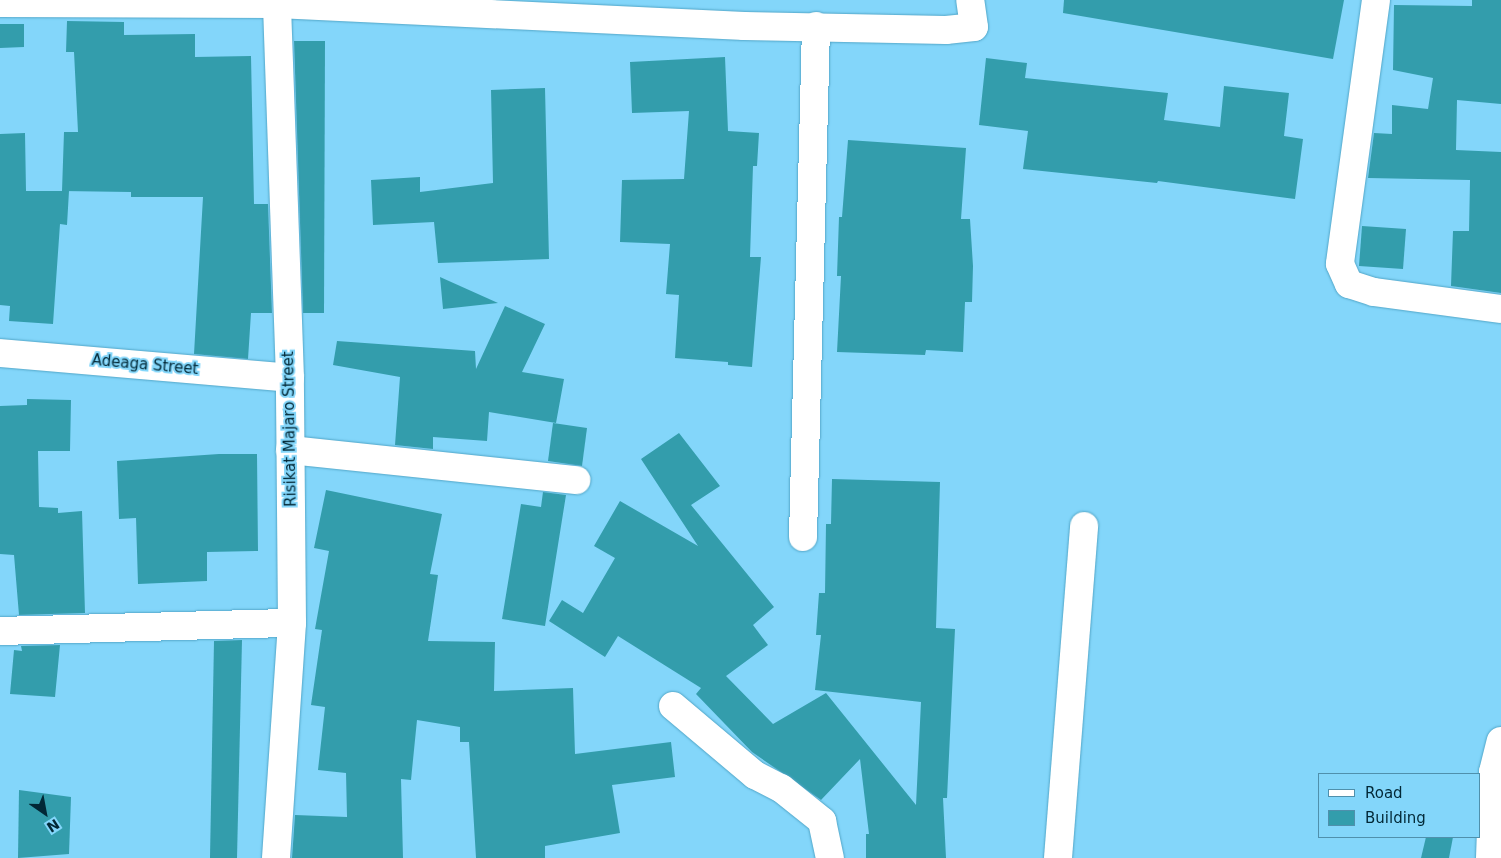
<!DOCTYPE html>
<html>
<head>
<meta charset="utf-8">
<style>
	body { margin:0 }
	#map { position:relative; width:1501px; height:858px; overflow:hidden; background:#83d6fa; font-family:"DejaVu Sans",sans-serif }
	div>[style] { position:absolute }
	.building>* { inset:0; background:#339dac }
	.roads { filter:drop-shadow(0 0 1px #52a6c8) drop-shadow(0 0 1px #52a6c8) }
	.minor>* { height:28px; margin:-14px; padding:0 14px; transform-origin:14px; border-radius:14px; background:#fff }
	span { translate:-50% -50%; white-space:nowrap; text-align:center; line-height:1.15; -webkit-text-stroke:4px #83d6fa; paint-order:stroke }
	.street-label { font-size:15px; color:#022836 }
	.legend { position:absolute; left:1318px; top:773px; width:162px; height:65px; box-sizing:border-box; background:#83d6fa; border:1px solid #4f90ac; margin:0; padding:6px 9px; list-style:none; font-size:15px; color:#022836 }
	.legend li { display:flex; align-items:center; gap:10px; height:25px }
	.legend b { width:25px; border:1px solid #4f90ac }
	.north { position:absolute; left:20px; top:788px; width:50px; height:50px; -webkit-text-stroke:4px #83d6fa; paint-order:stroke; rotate:147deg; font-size:14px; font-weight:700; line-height:20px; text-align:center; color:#022836 }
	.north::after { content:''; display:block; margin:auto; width:18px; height:22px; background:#022836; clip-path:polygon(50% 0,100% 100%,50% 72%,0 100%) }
</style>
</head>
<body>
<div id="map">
	<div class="building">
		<i style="clip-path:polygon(1064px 0,1344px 0,1333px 59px,1063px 13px)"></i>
		<i style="clip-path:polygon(1472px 0,1501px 0,1501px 104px,1457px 100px,1456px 150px,1501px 152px,1501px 293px,1451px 286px,1453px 231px,1469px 231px,1470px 180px,1368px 178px,1374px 133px,1392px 134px,1392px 105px,1428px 109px,1433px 78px,1393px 70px,1394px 5px,1472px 6px)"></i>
		<i style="clip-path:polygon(67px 21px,124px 22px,124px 35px,195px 34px,195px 57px,251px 56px,254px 204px,268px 204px,272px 313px,251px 313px,248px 359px,194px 354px,203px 197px,131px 197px,131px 192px,62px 191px,64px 132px,78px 132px,74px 52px,66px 52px)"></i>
		<i style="clip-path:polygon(0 24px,24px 24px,24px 47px,0 48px)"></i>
		<i style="clip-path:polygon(294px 41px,325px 41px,324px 313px,303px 313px)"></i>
		<i style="clip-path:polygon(725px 57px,728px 131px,759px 133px,757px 166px,753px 166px,750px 257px,761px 257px,752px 367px,728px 365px,728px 362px,675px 358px,679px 295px,666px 294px,670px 244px,620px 242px,622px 180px,684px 179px,689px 111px,632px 113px,630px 62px)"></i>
		<i style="clip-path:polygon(986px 58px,1027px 63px,1025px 78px,1168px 93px,1164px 120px,1220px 127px,1224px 86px,1289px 93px,1284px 136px,1303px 139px,1295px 199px,1158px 181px,1157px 183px,1023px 169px,1028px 131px,979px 125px)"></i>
		<i style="clip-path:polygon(545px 88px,549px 259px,438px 263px,434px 222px,373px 225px,371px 180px,420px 177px,420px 192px,493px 183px,491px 90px)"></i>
		<i style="clip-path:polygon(25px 133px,26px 191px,69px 191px,67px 225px,60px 224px,53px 324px,9px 321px,10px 306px,0 305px,0 134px)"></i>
		<i style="clip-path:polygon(848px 140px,966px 148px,961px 219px,970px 219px,973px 266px,972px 302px,965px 302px,963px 352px,926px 350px,925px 355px,837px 352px,841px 276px,837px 276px,839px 217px,842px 217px)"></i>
		<i style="clip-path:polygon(1362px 226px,1406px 229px,1403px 269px,1359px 266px)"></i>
		<i style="clip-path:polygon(440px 277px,498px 303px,443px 309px)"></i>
		<i style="clip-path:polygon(505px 306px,545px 324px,522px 372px,564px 379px,556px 423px,489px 412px,487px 441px,433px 437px,433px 449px,395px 445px,400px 377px,333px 365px,337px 341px,475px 351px,476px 369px)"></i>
		<i style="clip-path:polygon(27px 399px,71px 400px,70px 451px,38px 451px,39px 507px,58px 508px,58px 513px,82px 511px,85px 613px,19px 615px,14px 555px,0 554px,0 406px,27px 405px)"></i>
		<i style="clip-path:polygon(553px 423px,587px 428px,582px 466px,548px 461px)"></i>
		<i style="clip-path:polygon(679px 433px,720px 486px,691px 505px,774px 607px,753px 625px,768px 645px,726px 676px,773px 724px,826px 693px,916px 805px,921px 702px,815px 690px,821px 635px,816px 635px,819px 593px,825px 593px,826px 524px,831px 524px,832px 479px,940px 482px,936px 628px,955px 629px,947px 798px,943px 798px,946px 858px,866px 858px,866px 834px,869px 834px,860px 759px,821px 800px,752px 752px,696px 694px,701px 688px,618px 636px,605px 657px,549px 621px,562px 600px,583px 613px,615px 558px,594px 546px,620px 501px,698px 546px,641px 459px)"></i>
		<i style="clip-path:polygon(219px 454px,257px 454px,258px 551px,207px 552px,207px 581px,138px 584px,136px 518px,119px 519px,117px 461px)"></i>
		<i style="clip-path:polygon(326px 490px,442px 514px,430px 574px,438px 575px,428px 641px,495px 642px,494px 691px,573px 688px,575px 754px,671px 742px,675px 777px,612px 785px,620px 833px,545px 846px,545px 858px,476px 858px,469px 742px,460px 742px,460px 727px,417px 720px,411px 780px,401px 779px,403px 858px,292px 858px,295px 815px,347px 817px,346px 773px,318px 770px,325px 707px,311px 705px,322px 630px,315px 629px,329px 551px,314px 548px)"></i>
		<i style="clip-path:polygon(543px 492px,566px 495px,545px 626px,502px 619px,521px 504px,541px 507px)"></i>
		<i style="clip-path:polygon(242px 640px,237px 858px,210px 858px,214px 641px)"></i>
		<i style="clip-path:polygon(60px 645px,55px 697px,10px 694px,14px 650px,22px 651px,21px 646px)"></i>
		<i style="clip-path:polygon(19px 790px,71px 797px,69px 854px,18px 858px)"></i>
		<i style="clip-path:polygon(1426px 837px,1453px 837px,1449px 858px,1421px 858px)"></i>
	</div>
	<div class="roads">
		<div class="minor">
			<i style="left:1376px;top:0;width:266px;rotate:97.8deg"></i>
			<i style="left:1340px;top:264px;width:22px;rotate:66deg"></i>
			<i style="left:1349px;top:284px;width:26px;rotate:18deg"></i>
			<i style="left:1374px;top:292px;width:128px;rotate:7.6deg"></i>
			<i style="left:0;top:3px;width:277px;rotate:0.2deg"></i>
			<i style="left:277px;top:4px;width:468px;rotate:2.7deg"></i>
			<i style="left:744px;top:26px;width:202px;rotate:1.1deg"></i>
			<i style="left:946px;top:30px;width:28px;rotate:-6deg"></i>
			<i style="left:974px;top:27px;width:27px;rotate:-98deg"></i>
			<i style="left:0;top:353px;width:291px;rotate:4.9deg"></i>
			<i style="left:290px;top:450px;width:288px;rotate:6deg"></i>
			<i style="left:803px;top:537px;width:511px;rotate:-88.54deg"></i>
			<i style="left:0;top:631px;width:292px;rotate:-1.6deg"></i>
			<i style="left:673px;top:706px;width:107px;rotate:40.1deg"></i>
			<i style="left:755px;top:775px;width:29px;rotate:27deg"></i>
			<i style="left:781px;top:788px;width:53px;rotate:38.8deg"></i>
			<i style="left:822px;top:821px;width:38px;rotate:78deg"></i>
			<i style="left:276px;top:858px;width:236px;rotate:-86.1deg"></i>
			<i style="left:292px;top:623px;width:245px;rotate:-90.5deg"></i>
			<i style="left:290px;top:378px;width:378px;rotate:-92deg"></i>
			<i style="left:1058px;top:858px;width:333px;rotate:-85.5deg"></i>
			<i style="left:1490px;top:858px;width:86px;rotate:-88deg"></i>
			<i style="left:1493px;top:772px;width:32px;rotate:-76deg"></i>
		</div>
	</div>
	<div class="street-label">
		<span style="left:145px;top:365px;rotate:5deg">Adeaga Street</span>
		<span style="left:290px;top:429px;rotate:-91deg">Risikat Majaro Street</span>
	</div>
	<ul class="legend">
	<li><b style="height:6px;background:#fff"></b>Road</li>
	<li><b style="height:14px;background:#339dac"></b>Building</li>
	</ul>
	<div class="north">N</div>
</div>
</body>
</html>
